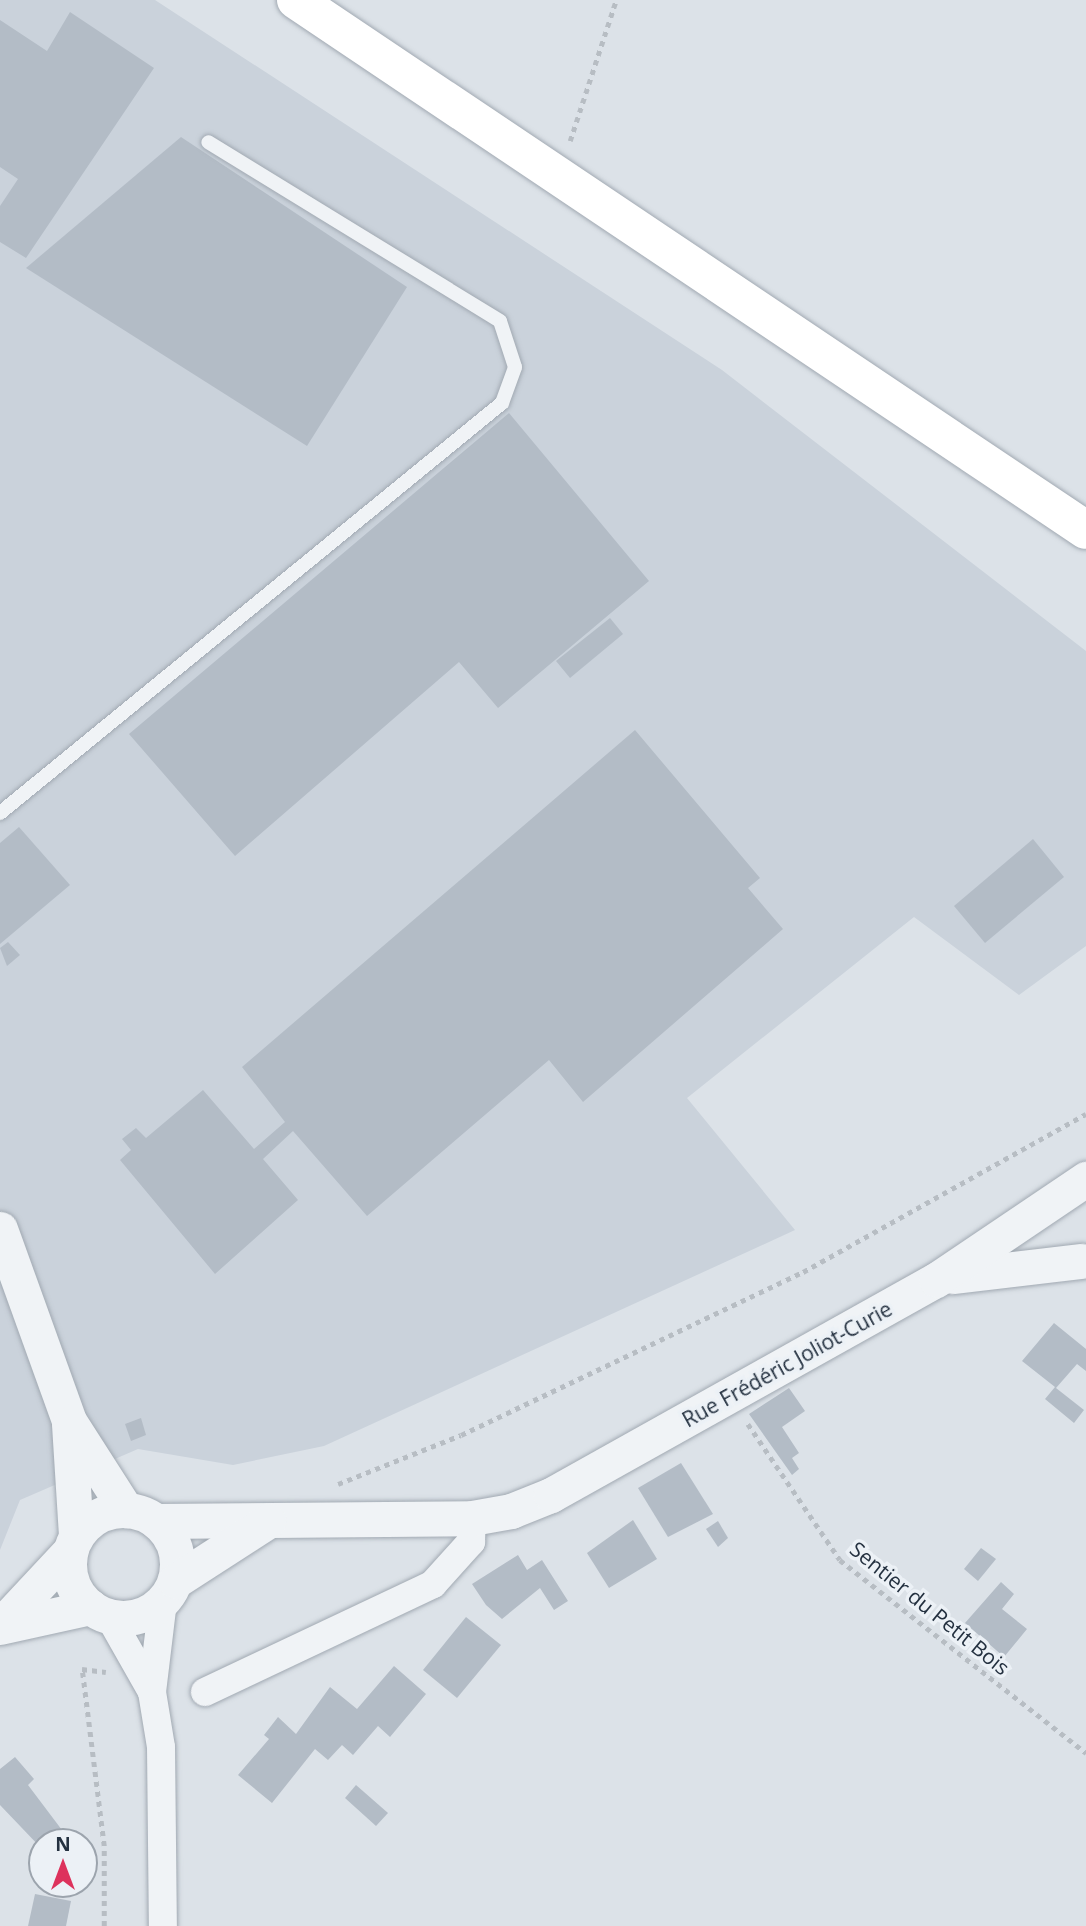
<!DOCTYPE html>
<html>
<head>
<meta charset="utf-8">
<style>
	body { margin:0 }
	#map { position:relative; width:1086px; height:1926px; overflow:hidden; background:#dce2e8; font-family:"Open Sans",sans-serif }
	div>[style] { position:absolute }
	.built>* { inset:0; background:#cad2db }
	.building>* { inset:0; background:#b3bcc6 }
	.path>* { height:4.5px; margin-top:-2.25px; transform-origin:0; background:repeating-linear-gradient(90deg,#b7bdc3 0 5px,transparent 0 10px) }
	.roads { filter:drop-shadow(0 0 2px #a1a9b2) drop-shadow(0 0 2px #a1a9b2) }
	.service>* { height:14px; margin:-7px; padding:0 7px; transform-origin:7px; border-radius:7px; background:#f0f3f6 }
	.minor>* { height:28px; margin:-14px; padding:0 14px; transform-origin:14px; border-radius:14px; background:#f0f3f6 }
	.tertiary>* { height:35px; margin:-17.5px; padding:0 17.5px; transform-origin:17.5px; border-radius:17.5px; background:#f0f3f6 }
	.tertiary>.ring { margin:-17.5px; padding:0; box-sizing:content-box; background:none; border:35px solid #f0f3f6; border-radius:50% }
	.primary>* { height:38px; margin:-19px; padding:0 19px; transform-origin:19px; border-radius:19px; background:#fff }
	span { translate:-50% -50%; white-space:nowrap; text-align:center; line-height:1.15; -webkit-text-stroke:7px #ecf1f6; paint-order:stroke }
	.street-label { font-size:21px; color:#243140 }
	.north { position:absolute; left:28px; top:1828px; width:70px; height:70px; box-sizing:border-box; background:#ecf1f6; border:2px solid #9ca4ad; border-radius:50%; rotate:0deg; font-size:19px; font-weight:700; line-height:28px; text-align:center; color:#243140 }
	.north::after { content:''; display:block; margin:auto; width:24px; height:32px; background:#dd325c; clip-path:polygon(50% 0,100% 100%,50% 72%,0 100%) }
</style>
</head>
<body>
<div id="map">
	<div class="built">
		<i style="clip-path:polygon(0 0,155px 0,722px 370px,1086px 651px,1086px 946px,1019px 995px,914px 917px,687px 1098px,795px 1230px,324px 1446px,233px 1465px,138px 1449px,20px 1500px,0 1550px)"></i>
	</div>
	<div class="building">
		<i style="clip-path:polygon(70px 12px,154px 68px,26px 258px,0 242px,0 206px,18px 179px,0 167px,0 20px,47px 51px)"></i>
		<i style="clip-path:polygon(181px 137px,407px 287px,307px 446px,26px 268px)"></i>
		<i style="clip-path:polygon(509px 413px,649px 581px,498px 708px,459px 662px,235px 856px,129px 734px)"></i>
		<i style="clip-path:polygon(610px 618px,623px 634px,570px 678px,556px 661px)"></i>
		<i style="clip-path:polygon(635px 730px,760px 878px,748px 888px,783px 929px,583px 1102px,549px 1060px,367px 1216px,293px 1131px,263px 1159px,298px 1200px,215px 1274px,120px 1160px,131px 1150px,122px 1139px,136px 1128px,146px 1138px,203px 1090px,254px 1149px,285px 1122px,242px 1067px)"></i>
		<i style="clip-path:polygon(19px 827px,70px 885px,0 944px,0 843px)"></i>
		<i style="clip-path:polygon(1033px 839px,1064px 877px,985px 943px,954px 906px)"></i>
		<i style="clip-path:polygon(8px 942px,20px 955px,7px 966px,0 948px)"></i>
		<i style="clip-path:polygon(1054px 1323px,1086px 1349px,1086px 1371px,1077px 1364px,1056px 1388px,1084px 1410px,1074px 1423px,1045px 1399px,1055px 1387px,1022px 1361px)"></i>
		<i style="clip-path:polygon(789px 1388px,805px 1411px,782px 1427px,799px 1453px,792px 1458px,799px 1469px,792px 1475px,749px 1414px)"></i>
		<i style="clip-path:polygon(141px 1418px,146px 1435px,131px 1441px,125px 1424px)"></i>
		<i style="clip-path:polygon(681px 1463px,713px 1514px,668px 1537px,638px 1488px)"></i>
		<i style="clip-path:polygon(633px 1520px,657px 1559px,609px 1588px,587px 1553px)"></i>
		<i style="clip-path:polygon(718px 1521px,728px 1538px,718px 1547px,706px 1529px)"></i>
		<i style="clip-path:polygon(981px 1548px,996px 1559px,978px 1581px,964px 1569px)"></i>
		<i style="clip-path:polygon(518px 1555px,527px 1570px,542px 1560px,568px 1601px,554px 1610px,540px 1588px,502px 1619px,486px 1605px,472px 1584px)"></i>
		<i style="clip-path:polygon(1001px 1582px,1014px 1594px,1002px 1609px,1027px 1629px,1004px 1657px,965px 1623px)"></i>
		<i style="clip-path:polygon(466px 1617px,501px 1645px,457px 1698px,423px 1670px)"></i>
		<i style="clip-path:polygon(394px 1666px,426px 1694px,390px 1737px,378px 1726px,353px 1755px,342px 1745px,328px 1760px,315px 1749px,272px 1803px,238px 1775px,269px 1739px,264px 1735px,278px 1717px,296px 1734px,330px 1687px,357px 1709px)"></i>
		<i style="clip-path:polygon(15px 1757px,34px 1779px,28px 1785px,71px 1842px,42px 1842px,42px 1849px,0 1805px,0 1769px)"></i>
		<i style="clip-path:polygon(356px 1785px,388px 1813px,376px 1826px,345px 1798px)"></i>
		<i style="clip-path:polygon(35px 1894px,71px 1901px,66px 1926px,28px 1926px)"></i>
	</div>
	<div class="path">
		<i style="left:570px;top:141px;width:148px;rotate:-71.9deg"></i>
		<i style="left:748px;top:1424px;width:164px;rotate:55.9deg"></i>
		<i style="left:840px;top:1560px;width:313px;rotate:38.1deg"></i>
		<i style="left:338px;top:1484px;width:132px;rotate:-21.7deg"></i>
		<i style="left:461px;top:1435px;width:379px;rotate:-25.5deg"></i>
		<i style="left:803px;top:1272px;width:324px;rotate:-29.2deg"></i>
		<i style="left:104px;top:1926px;width:80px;rotate:-90deg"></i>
		<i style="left:104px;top:1846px;width:178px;rotate:-97.1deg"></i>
		<i style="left:82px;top:1669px;width:24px;rotate:7deg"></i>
	</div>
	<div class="roads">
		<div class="service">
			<i style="left:0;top:813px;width:648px;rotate:-39.24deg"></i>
			<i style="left:502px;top:403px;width:38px;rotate:-70deg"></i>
			<i style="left:515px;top:367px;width:48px;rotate:-108.1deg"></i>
			<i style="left:500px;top:321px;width:342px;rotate:-148.5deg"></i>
		</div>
		<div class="minor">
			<i style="left:109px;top:1616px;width:87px;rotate:60.5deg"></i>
			<i style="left:152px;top:1692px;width:56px;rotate:80.7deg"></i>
			<i style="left:161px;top:1747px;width:179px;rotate:89.4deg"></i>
			<i style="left:152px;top:1692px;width:92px;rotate:-83.1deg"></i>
			<i style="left:205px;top:1692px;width:252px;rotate:-25.3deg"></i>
			<i style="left:433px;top:1584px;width:57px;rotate:-47.9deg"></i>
			<i style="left:471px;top:1542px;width:24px;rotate:-88deg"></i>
		</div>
		<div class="tertiary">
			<i style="left:0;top:1229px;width:204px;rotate:70.2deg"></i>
			<i style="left:69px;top:1421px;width:106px;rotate:57.4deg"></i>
			<i style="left:953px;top:1276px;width:129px;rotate:-6.7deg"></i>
			<i style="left:69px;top:1424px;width:112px;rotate:86.4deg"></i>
			<i class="ring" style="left:69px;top:1510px;width:73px;height:73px"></i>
			<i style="left:156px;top:1521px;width:316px;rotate:-0.5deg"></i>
			<i style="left:472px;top:1518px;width:40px;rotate:-10deg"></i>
			<i style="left:511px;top:1511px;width:43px;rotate:-21.8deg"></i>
			<i style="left:551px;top:1495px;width:441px;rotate:-29.2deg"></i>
			<i style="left:936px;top:1280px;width:181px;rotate:-34deg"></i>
			<i style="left:175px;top:1581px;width:111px;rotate:-32.8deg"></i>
			<i style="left:0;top:1626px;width:103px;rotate:-47deg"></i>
			<i style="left:0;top:1627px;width:93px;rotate:-12.4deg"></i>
		</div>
		<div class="primary">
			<i style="left:296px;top:0;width:951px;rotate:33.86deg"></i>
		</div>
	</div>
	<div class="street-label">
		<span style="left:787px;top:1364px;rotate:-29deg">Rue Frédéric Joliot-Curie</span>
		<span style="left:930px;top:1608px;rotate:39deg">Sentier du Petit Bois</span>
	</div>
	<div class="north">N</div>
</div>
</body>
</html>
